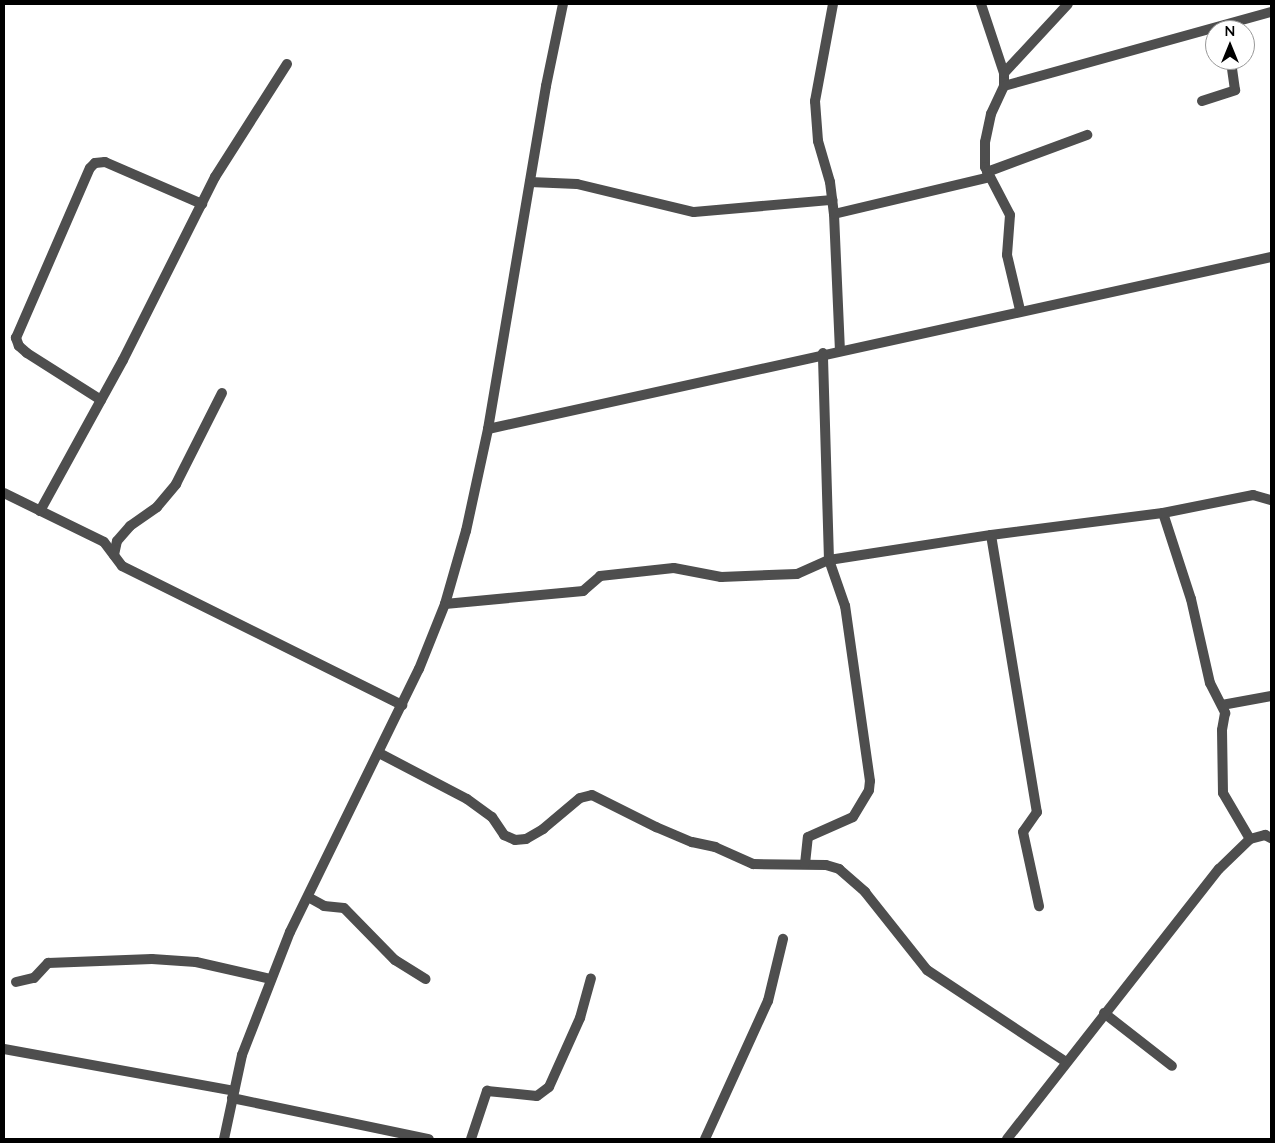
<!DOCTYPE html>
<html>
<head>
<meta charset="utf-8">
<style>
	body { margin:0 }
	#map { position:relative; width:1275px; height:1143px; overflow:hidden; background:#fff; font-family:Lato,sans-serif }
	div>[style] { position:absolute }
	.minor>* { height:10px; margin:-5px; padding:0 5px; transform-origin:5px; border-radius:5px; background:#4e4e4e }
	.tertiary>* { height:10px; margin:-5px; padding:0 5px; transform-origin:5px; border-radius:5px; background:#4e4e4e }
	span { translate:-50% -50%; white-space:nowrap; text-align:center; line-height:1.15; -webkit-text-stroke:5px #fff; paint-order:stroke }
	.frame { position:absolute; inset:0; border:5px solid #000; pointer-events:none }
	.north { position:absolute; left:1205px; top:20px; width:50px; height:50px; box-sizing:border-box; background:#fff; border:1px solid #999; border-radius:50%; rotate:0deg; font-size:14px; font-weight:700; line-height:20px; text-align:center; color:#000 }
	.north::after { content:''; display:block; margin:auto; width:18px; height:22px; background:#000; clip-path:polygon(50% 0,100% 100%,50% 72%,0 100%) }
</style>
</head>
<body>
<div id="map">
	<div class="minor">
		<i style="left:833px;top:4px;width:99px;rotate:100.5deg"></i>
		<i style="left:815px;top:101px;width:40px;rotate:85.7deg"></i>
		<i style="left:818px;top:141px;width:43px;rotate:73.7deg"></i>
		<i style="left:830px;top:182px;width:32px;rotate:83deg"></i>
		<i style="left:834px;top:214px;width:136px;rotate:87.5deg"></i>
		<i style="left:981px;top:4px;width:73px;rotate:71.6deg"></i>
		<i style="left:1004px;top:73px;width:13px;rotate:90deg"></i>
		<i style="left:1004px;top:86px;width:31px;rotate:115deg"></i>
		<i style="left:991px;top:114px;width:29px;rotate:102deg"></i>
		<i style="left:985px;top:142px;width:25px;rotate:90deg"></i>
		<i style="left:985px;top:167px;width:54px;rotate:62.5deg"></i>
		<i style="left:1010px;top:215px;width:40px;rotate:94.3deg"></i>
		<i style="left:1007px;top:255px;width:57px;rotate:76.7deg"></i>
		<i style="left:1004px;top:73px;width:94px;rotate:-47.2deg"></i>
		<i style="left:1004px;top:86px;width:277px;rotate:-15.5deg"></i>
		<i style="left:1202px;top:101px;width:35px;rotate:-18deg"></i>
		<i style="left:1235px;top:90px;width:30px;rotate:-98deg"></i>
		<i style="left:987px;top:172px;width:107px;rotate:-20.3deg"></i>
		<i style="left:530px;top:182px;width:47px;rotate:2.4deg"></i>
		<i style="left:577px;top:184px;width:120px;rotate:13.5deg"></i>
		<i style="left:694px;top:212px;width:139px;rotate:-5deg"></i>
		<i style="left:834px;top:214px;width:160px;rotate:-13.3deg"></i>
		<i style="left:101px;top:400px;width:88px;rotate:-147.6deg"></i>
		<i style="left:27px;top:353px;width:11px;rotate:-139deg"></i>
		<i style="left:19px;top:346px;width:9px;rotate:-111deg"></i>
		<i style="left:16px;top:338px;width:185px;rotate:-66.5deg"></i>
		<i style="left:90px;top:168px;width:7px;rotate:-45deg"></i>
		<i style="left:95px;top:163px;width:10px;rotate:-6deg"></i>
		<i style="left:105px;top:162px;width:106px;rotate:23.4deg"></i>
		<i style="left:4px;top:493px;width:111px;rotate:26.1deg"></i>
		<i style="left:104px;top:542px;width:30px;rotate:53deg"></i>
		<i style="left:122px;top:566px;width:313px;rotate:26.4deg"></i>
		<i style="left:40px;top:511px;width:172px;rotate:-61.2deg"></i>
		<i style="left:123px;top:360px;width:205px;rotate:-63.3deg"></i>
		<i style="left:215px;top:177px;width:134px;rotate:-57.5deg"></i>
		<i style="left:1163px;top:513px;width:90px;rotate:72deg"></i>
		<i style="left:1191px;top:599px;width:86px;rotate:77.3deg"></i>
		<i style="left:1210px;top:683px;width:34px;rotate:63deg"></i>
		<i style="left:1225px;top:713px;width:17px;rotate:100deg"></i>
		<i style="left:1222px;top:730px;width:63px;rotate:89.1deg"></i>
		<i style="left:1223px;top:793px;width:53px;rotate:59.6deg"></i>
		<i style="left:991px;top:535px;width:281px;rotate:80.6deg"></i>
		<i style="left:1037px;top:812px;width:24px;rotate:125deg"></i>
		<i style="left:1023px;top:832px;width:76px;rotate:77.8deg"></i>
		<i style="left:114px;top:555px;width:14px;rotate:-78deg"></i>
		<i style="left:117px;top:541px;width:20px;rotate:-49deg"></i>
		<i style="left:130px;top:526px;width:33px;rotate:-35deg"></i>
		<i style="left:157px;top:507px;width:30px;rotate:-50deg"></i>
		<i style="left:176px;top:484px;width:102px;rotate:-63.2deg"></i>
		<i style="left:445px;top:604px;width:139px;rotate:-5.4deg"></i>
		<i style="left:583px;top:591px;width:23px;rotate:-41deg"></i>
		<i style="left:600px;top:576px;width:74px;rotate:-6.2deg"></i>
		<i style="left:674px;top:568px;width:48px;rotate:10.8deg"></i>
		<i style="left:721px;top:577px;width:76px;rotate:-2.3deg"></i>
		<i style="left:797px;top:574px;width:35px;rotate:-24deg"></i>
		<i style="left:829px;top:560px;width:164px;rotate:-8.8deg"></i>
		<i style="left:991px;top:535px;width:173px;rotate:-7.3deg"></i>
		<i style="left:1163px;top:513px;width:92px;rotate:-11.3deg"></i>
		<i style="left:1253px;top:495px;width:19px;rotate:16deg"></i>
		<i style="left:1222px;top:705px;width:50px;rotate:-10.4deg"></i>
		<i style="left:379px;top:753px;width:99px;rotate:27.6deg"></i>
		<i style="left:467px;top:799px;width:31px;rotate:36deg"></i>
		<i style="left:492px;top:817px;width:22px;rotate:56deg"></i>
		<i style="left:504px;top:835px;width:12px;rotate:24deg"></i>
		<i style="left:515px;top:840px;width:11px;rotate:-5deg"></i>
		<i style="left:526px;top:839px;width:20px;rotate:-30deg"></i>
		<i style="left:543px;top:829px;width:48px;rotate:-40deg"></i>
		<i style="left:580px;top:798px;width:12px;rotate:-14deg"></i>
		<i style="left:592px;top:795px;width:72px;rotate:26.6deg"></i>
		<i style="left:656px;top:827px;width:39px;rotate:23deg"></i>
		<i style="left:692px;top:842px;width:24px;rotate:12deg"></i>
		<i style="left:715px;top:847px;width:42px;rotate:24.1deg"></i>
		<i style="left:753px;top:864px;width:73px;rotate:0.8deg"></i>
		<i style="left:826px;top:865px;width:14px;rotate:17deg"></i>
		<i style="left:839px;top:869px;width:35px;rotate:41deg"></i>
		<i style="left:865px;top:892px;width:100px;rotate:51.5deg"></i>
		<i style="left:927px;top:970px;width:167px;rotate:33.5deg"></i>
		<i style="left:805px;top:864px;width:27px;rotate:-84deg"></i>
		<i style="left:808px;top:837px;width:49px;rotate:-24deg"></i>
		<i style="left:853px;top:817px;width:31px;rotate:-59deg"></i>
		<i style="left:869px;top:790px;width:9px;rotate:-84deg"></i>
		<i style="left:870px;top:781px;width:177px;rotate:-98.1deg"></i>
		<i style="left:845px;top:606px;width:49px;rotate:-109.2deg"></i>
		<i style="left:829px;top:560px;width:207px;rotate:-91.7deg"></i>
		<i style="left:308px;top:897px;width:18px;rotate:29deg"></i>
		<i style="left:324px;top:906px;width:20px;rotate:6deg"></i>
		<i style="left:344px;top:908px;width:73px;rotate:45.6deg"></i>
		<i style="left:395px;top:960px;width:36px;rotate:32deg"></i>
		<i style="left:16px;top:982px;width:18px;rotate:-13deg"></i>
		<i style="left:34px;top:978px;width:21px;rotate:-47deg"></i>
		<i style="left:48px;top:963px;width:104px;rotate:-2.2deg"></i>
		<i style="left:152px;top:959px;width:44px;rotate:3.9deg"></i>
		<i style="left:196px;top:962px;width:77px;rotate:12.8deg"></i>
		<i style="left:1104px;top:1013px;width:86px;rotate:37.9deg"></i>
		<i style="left:4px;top:1049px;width:234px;rotate:10.3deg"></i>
		<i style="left:232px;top:1098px;width:201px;rotate:11.8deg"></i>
		<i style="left:471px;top:1139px;width:51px;rotate:-71.6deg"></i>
		<i style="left:487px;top:1091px;width:50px;rotate:5.7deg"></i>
		<i style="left:537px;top:1096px;width:15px;rotate:-37deg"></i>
		<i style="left:549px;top:1087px;width:76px;rotate:-65.8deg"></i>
		<i style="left:580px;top:1018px;width:41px;rotate:-74.6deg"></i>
		<i style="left:705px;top:1139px;width:152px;rotate:-65.5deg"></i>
		<i style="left:768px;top:1001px;width:64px;rotate:-76.4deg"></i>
		<i style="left:1007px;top:1139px;width:343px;rotate:-51.9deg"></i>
		<i style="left:1219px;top:869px;width:43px;rotate:-44.1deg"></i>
		<i style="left:1250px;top:839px;width:16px;rotate:-15deg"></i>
		<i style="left:1265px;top:835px;width:7px;rotate:27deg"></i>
	</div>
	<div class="tertiary">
		<i style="left:488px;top:429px;width:802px;rotate:-12.39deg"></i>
		<i style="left:224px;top:1139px;width:86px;rotate:-77.9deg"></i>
		<i style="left:242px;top:1055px;width:132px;rotate:-68.7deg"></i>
		<i style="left:290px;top:932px;width:293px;rotate:-63.9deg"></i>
		<i style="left:419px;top:669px;width:70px;rotate:-68.2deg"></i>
		<i style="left:445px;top:604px;width:76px;rotate:-74deg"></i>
		<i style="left:466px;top:531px;width:104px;rotate:-77.8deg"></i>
		<i style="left:488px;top:429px;width:348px;rotate:-80.4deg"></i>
		<i style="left:546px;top:86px;width:84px;rotate:-78.3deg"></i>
	</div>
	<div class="frame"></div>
	<div class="north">N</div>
</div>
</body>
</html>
